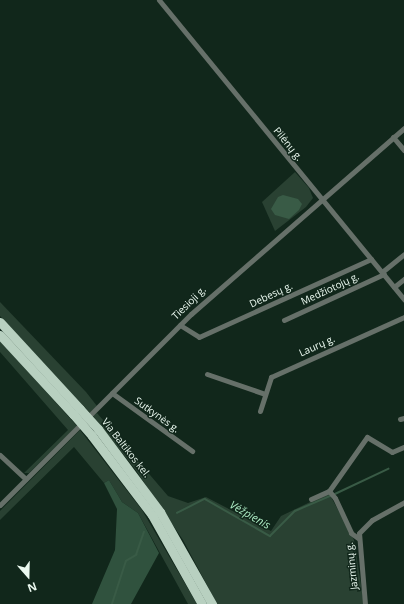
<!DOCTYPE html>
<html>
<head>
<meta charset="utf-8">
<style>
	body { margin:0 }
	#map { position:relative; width:404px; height:604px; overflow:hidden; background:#11271b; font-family:"Open Sans",sans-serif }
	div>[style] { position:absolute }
	.green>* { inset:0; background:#294132 }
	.forest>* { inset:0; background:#30523e }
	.water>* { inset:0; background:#395b46 }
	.stream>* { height:1.5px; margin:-0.75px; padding:0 0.75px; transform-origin:0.75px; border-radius:0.75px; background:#395b46 }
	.minor>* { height:5px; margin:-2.5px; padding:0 2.5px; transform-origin:2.5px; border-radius:2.5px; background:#667069 }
	.trunk>* { height:9px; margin:-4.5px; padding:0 4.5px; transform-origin:4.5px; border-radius:4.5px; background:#b8d0c0 }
	.trunk-bridge>* { height:9px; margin:-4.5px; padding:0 4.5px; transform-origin:4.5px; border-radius:4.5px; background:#b8d0c0 }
	span { translate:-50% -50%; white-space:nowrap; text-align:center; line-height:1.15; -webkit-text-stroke:3px #11271b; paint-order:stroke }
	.street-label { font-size:10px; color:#ebf9f0 }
	.water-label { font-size:11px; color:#aceac3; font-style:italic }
	.north { position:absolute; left:8px; top:556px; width:40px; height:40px; -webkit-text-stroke:3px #11271b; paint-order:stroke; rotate:160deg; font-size:11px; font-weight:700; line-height:16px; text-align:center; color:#ebf9f0 }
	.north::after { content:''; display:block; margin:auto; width:14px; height:18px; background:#ebf9f0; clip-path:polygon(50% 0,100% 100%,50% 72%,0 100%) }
</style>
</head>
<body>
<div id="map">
	<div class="green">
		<i style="clip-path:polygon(295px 172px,309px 188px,313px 198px,306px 207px,275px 231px,262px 202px)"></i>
		<i style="clip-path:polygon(0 302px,86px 392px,97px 406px,90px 413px,0 316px)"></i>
		<i style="clip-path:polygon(0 341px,77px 426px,29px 473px,24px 473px,68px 430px,0 352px)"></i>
		<i style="clip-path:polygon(97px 413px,168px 496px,188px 503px,206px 497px,271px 531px,281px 516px,329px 493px,354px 540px,364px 604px,217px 604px,183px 540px,135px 469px,93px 416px)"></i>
		<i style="clip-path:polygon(80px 430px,142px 510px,197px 604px,188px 604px,138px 513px,122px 502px,109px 480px,104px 483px,74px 447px,0 520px,0 511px)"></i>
	</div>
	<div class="forest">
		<i style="clip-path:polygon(109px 480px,122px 502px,138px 513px,159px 553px,131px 604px,92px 604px,115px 550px,117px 509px,104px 483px)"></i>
	</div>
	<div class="water">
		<i style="clip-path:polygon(283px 195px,298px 199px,302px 204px,299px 210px,289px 219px,275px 215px,271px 209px,278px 197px)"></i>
	</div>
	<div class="stream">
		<i style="left:335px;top:494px;width:59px;rotate:-25.3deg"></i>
		<i style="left:177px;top:513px;width:31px;rotate:-27deg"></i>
		<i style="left:205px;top:499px;width:75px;rotate:29.6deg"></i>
		<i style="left:270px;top:536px;width:35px;rotate:-45deg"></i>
		<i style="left:295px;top:511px;width:38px;rotate:-23deg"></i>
		<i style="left:112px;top:604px;width:45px;rotate:-72deg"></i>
		<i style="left:126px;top:561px;width:12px;rotate:-31deg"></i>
		<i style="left:136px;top:555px;width:24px;rotate:-71deg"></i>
	</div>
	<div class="minor">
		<i style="left:159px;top:0;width:387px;rotate:50.7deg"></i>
		<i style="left:393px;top:137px;width:17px;rotate:50deg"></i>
		<i style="left:382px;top:272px;width:28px;rotate:-39deg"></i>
		<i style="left:394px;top:287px;width:13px;rotate:-39deg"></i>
		<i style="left:284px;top:320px;width:110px;rotate:-24.7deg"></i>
		<i style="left:180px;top:325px;width:22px;rotate:32deg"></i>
		<i style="left:199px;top:337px;width:189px;rotate:-24.4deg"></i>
		<i style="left:207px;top:374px;width:61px;rotate:19deg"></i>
		<i style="left:112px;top:393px;width:99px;rotate:35.9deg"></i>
		<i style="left:260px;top:411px;width:36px;rotate:-72deg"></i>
		<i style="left:271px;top:377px;width:146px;rotate:-24.3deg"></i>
		<i style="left:400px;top:419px;width:4px;rotate:-14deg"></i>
		<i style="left:0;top:455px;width:35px;rotate:43deg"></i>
		<i style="left:329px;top:491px;width:9px;rotate:49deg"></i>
		<i style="left:335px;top:498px;width:38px;rotate:65deg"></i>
		<i style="left:351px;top:533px;width:9px;rotate:36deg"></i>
		<i style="left:311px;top:499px;width:20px;rotate:-24deg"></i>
		<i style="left:329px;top:491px;width:66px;rotate:-54.9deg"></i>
		<i style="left:367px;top:437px;width:29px;rotate:31deg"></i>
		<i style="left:392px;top:452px;width:13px;rotate:-23deg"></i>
		<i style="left:0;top:505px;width:270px;rotate:-45deg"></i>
		<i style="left:191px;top:314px;width:283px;rotate:-41.1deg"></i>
		<i style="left:365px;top:604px;width:71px;rotate:-94.8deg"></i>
		<i style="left:359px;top:533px;width:18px;rotate:-45deg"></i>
		<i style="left:372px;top:520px;width:37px;rotate:-29deg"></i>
	</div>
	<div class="trunk">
		<i style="left:0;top:322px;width:118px;rotate:47.4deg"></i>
		<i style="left:0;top:335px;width:108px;rotate:47.3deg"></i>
		<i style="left:98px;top:429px;width:104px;rotate:53.2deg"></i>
		<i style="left:160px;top:512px;width:106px;rotate:60.5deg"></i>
		<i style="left:92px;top:436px;width:99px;rotate:52.8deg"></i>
		<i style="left:152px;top:515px;width:102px;rotate:60.7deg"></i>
	</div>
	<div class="trunk-bridge">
		<i style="left:80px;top:409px;width:27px;rotate:48deg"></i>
		<i style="left:73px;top:414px;width:29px;rotate:49deg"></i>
	</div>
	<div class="street-label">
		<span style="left:288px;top:144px;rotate:51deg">Pilėnų g.</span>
		<span style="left:330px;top:289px;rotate:-25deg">Medžiotojų g.</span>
		<span style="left:271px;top:295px;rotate:-25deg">Debesų g.</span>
		<span style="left:189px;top:303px;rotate:-44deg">Tiesioji g.</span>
		<span style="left:317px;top:346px;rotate:-24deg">Laurų g.</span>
		<span style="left:157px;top:415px;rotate:36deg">Sutkynės g.</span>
		<span style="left:126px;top:448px;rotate:52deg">Via Baltikos kel.</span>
		<span style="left:352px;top:566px;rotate:-96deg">Jazminų g.</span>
	</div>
	<div class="water-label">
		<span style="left:250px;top:515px;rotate:30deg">Vėžpienis</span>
	</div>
	<div class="north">N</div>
</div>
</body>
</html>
